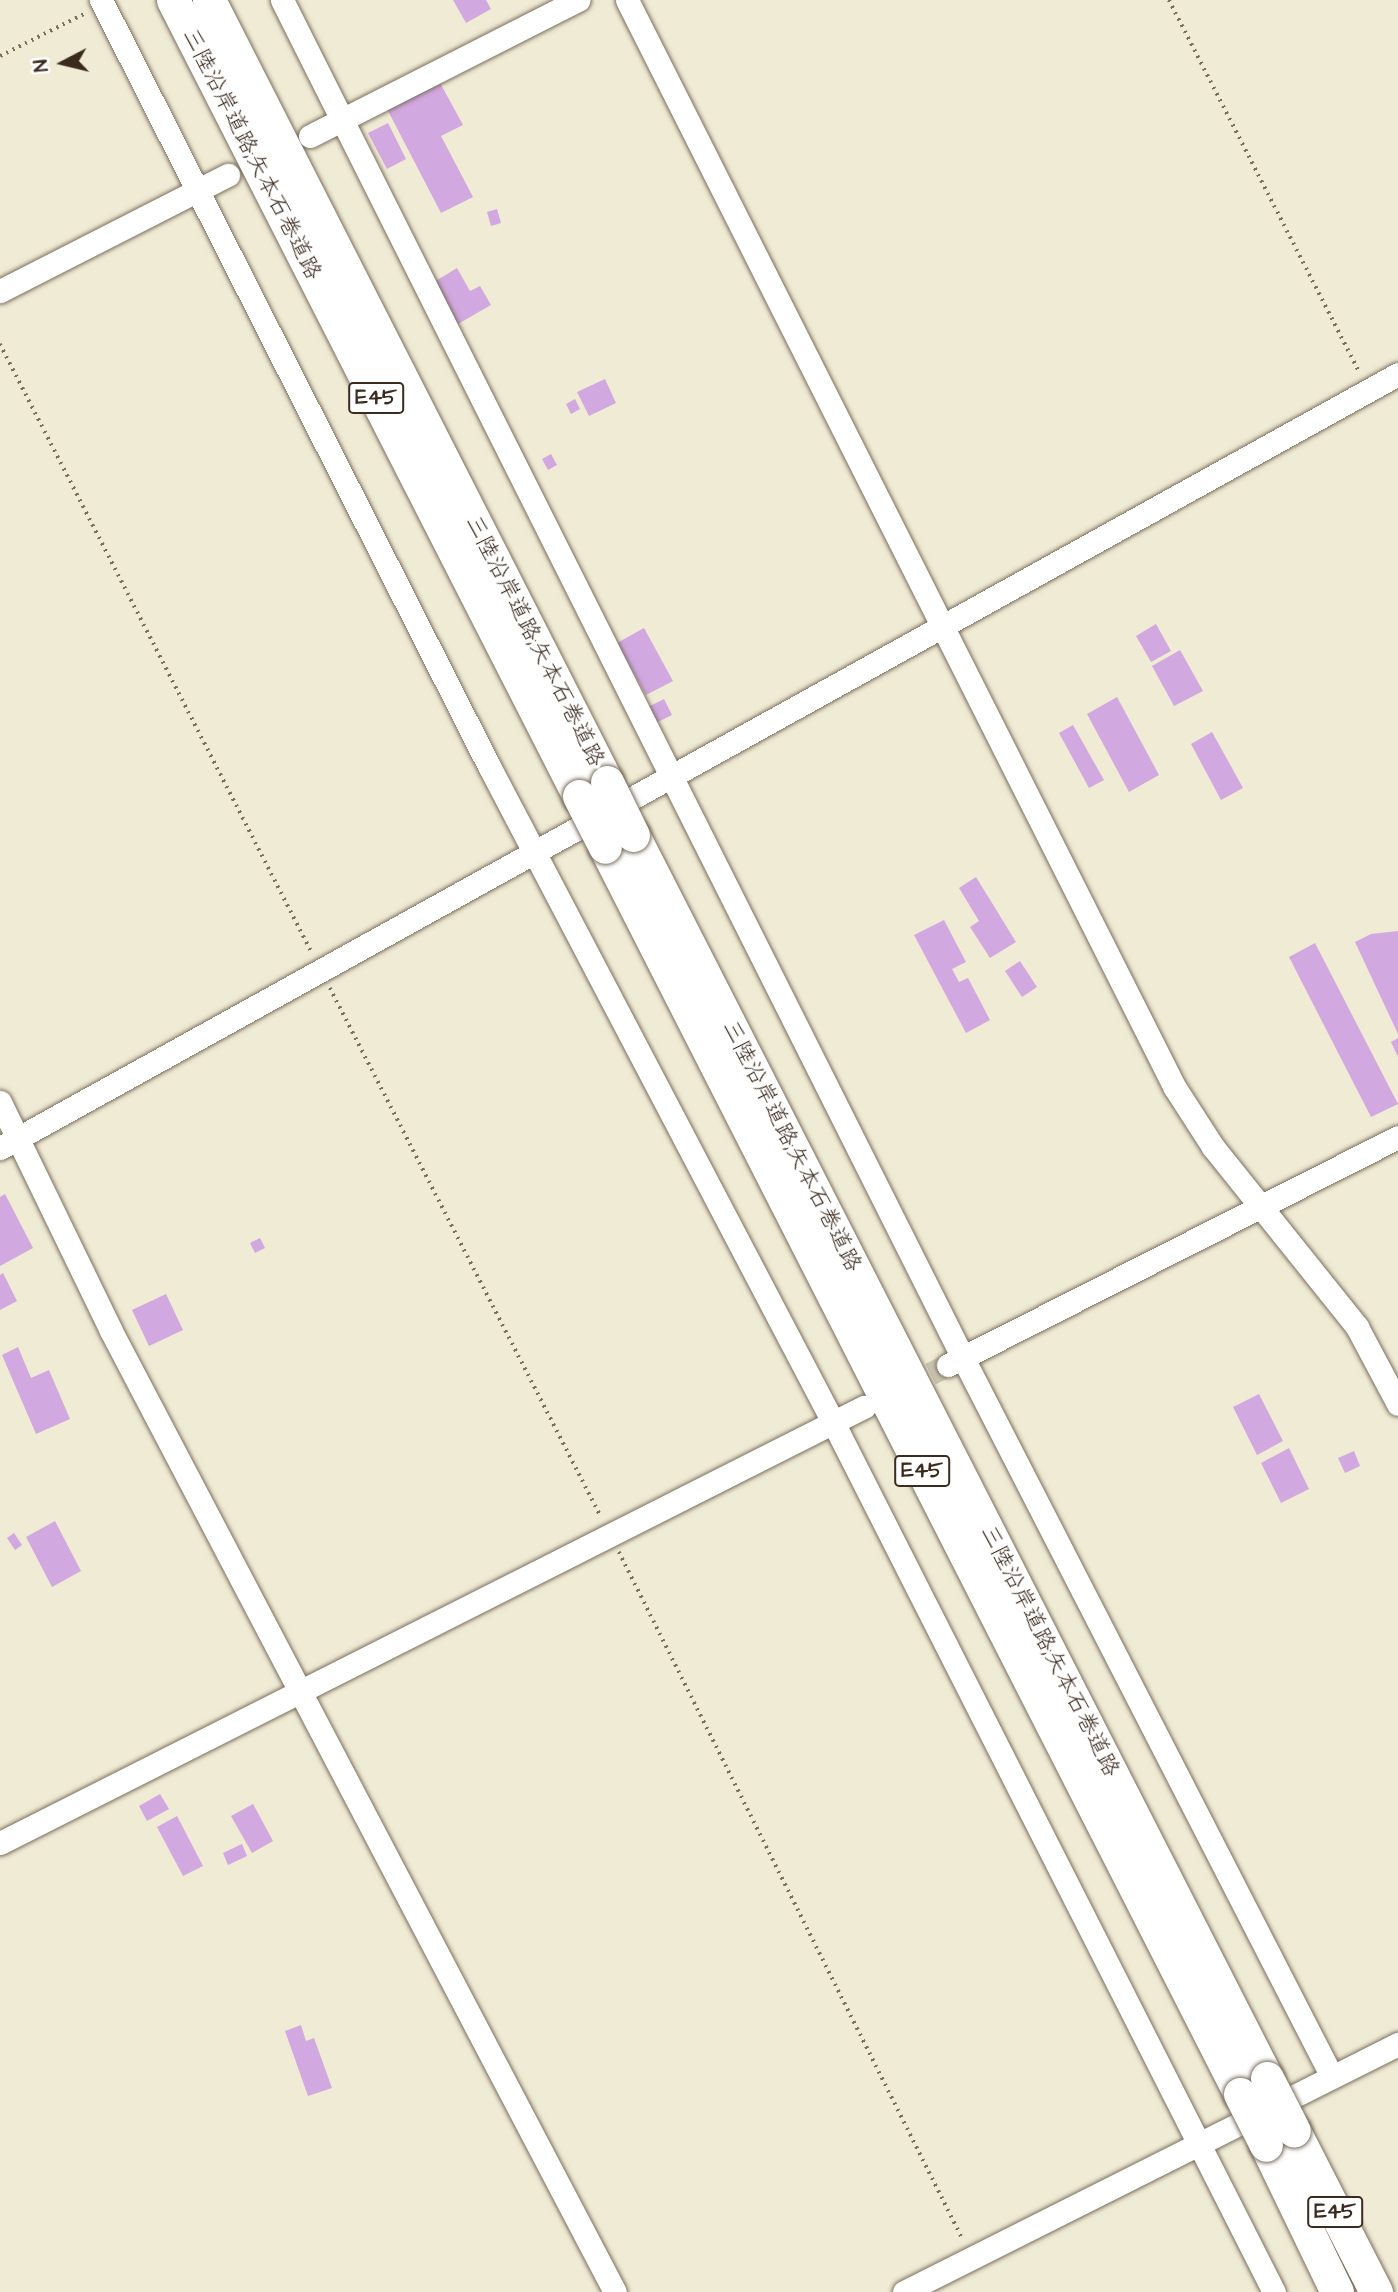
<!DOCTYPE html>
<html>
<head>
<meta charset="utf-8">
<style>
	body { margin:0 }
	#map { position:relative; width:1398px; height:2292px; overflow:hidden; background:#f0ebd4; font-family:"Architects Daughter","Klee One",sans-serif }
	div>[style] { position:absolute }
	.building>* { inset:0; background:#d2a8e0 }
	.minor-tunnel>* { height:23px; margin-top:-11.5px; transform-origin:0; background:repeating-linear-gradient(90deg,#ccc4b0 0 23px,transparent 0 34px) }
	.path>* { height:3.5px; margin-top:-1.75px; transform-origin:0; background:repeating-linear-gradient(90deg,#7a6e5e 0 2px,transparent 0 7px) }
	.roads { filter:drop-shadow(0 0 2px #7a6e5e) drop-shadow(0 0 2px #7a6e5e) }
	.minor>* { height:23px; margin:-11.5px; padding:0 11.5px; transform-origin:11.5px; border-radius:11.5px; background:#fff }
	.highway>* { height:33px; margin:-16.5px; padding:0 16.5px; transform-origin:16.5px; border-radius:16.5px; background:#fff }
	.bridges { filter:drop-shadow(0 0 2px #7a6e5e) drop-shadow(0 0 2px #7a6e5e) }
	.highway-bridge>* { height:33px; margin:-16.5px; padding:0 16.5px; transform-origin:16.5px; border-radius:16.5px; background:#fff }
	span { translate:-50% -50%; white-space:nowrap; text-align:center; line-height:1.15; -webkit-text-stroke:7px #fff; paint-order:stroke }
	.shield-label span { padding:2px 5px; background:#fff; border:2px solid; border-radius:5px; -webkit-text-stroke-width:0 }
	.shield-label { font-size:21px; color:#3b2a1e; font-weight:700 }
	.street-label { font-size:23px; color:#3b2a1e }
	.north { position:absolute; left:28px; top:28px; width:70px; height:70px; -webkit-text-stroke:5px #fff; paint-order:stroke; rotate:263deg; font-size:19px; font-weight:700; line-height:28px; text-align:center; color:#3b2a1e }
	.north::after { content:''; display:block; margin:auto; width:24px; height:32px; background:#3b2a1e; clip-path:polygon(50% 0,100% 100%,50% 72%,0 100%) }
</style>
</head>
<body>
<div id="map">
	<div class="building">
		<i style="clip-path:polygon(453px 0,486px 0,491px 9px,466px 23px)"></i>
		<i style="clip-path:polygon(438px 79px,463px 125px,441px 136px,473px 197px,441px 213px,386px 107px)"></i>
		<i style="clip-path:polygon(388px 123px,406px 159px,387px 169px,368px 133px)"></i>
		<i style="clip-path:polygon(497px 209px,501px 223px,491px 226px,487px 212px)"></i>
		<i style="clip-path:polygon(457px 268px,470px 291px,480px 286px,491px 305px,458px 324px,434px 282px)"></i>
		<i style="clip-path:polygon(605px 379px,616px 403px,589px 416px,577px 392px)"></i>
		<i style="clip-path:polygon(575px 399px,580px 409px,571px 414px,566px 404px)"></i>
		<i style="clip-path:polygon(551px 454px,557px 465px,548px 470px,542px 459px)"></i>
		<i style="clip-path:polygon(1156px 624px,1171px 651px,1151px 662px,1136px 636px)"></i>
		<i style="clip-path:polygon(644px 628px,673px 681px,646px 695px,617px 643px)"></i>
		<i style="clip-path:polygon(1180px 650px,1203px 691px,1174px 706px,1152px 666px)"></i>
		<i style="clip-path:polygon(1117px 697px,1159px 775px,1129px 792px,1087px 714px)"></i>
		<i style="clip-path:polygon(664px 699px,672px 715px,656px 723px,648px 707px)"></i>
		<i style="clip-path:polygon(1073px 725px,1104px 780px,1089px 788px,1059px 733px)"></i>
		<i style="clip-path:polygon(1212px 732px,1243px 788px,1221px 800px,1191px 744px)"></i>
		<i style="clip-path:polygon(976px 877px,1016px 942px,990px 958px,970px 927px,979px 921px,959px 888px)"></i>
		<i style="clip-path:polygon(944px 920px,966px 962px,952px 969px,959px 982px,968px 978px,990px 1020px,966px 1033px,914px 935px)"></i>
		<i style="clip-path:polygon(1398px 931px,1398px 1034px,1355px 942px,1371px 934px)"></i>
		<i style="clip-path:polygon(1315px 943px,1398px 1104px,1371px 1117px,1289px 957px)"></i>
		<i style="clip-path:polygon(1020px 961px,1037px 987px,1022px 997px,1005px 971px)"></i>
		<i style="clip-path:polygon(1398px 1038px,1398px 1057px,1391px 1042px)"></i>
		<i style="clip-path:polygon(5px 1194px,33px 1248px,0 1266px,0 1197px)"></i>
		<i style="clip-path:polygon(260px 1238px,265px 1248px,255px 1253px,250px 1243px)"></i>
		<i style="clip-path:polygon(3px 1273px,17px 1301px,0 1310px,0 1275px)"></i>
		<i style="clip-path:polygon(166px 1294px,183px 1330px,149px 1346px,132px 1310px)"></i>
		<i style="clip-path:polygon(18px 1347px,31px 1378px,49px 1370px,70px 1419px,36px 1434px,2px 1355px)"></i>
		<i style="clip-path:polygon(1259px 1394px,1283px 1441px,1257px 1455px,1233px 1407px)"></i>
		<i style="clip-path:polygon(1289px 1448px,1309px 1489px,1281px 1503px,1261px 1463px)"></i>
		<i style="clip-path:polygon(1354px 1451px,1360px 1466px,1345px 1473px,1338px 1458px)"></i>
		<i style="clip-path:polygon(55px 1521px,81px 1571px,52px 1587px,26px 1537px)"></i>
		<i style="clip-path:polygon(14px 1533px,22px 1545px,15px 1550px,7px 1538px)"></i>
		<i style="clip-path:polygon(160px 1794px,169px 1809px,147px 1821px,139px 1806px)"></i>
		<i style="clip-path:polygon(253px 1804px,273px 1841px,252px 1853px,231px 1816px)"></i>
		<i style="clip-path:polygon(177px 1816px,203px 1866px,183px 1876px,157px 1827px)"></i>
		<i style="clip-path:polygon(242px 1844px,247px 1856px,228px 1865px,223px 1853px)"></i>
		<i style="clip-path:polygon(301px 2025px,306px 2041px,314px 2038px,332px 2088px,308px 2096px,285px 2031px)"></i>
	</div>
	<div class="minor-tunnel">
		<i style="left:900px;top:1389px;width:54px;rotate:-26.6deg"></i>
	</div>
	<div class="path">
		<i style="left:1169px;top:0;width:418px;rotate:62.9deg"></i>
		<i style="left:0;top:56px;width:96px;rotate:-26.6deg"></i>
		<i style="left:0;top:344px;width:684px;rotate:62.87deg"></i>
		<i style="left:330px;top:988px;width:594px;rotate:62.87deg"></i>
		<i style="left:619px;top:1552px;width:769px;rotate:63.43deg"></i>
	</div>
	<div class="roads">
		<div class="minor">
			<i style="left:101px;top:0;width:859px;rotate:63.14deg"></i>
			<i style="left:489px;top:766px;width:743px;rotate:62.33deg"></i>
			<i style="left:834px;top:1424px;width:973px;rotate:63.12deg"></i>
			<i style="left:282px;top:0;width:1519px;rotate:63.37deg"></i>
			<i style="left:963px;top:1358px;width:808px;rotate:62.83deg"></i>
			<i style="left:627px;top:0;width:1218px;rotate:63.27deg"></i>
			<i style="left:1175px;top:1088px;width:70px;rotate:57.2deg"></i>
			<i style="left:1213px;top:1147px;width:231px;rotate:51.3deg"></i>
			<i style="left:1357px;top:1327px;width:87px;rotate:62deg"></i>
			<i style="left:310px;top:136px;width:301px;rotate:-26.9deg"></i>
			<i style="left:0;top:291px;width:256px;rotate:-27deg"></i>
			<i style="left:0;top:1102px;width:252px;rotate:64.1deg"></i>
			<i style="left:110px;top:1329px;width:1087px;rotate:62.33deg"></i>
			<i style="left:0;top:1148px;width:1598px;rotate:-28.97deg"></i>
			<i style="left:948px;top:1365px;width:504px;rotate:-26.87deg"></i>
			<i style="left:0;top:1843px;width:968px;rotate:-26.78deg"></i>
			<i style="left:904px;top:2292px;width:553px;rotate:-26.66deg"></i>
		</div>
		<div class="highway">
			<i style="left:173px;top:0;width:894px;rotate:62.98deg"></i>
			<i style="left:209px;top:0;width:877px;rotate:63.03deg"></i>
			<i style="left:633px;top:835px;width:1395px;rotate:62.98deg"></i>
			<i style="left:605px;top:847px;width:1399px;rotate:63.01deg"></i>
			<i style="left:1294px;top:2131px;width:181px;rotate:63deg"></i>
			<i style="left:1266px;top:2145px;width:163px;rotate:64.2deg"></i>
		</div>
	</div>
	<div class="bridges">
		<div class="highway-bridge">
			<i style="left:607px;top:782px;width:59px;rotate:63.9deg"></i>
			<i style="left:579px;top:796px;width:57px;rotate:63deg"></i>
			<i style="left:1267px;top:2078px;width:59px;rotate:63deg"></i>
			<i style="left:1240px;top:2094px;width:57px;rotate:63deg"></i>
		</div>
	</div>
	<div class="shield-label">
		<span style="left:376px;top:398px">E45</span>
		<span style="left:922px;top:1471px">E45</span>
		<span style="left:1335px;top:2212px">E45</span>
	</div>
	<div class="street-label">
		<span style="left:252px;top:154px;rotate:63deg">三陸沿岸道路;矢本石巻道路</span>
		<span style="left:535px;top:641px;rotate:63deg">三陸沿岸道路;矢本石巻道路</span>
		<span style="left:792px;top:1146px;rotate:63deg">三陸沿岸道路;矢本石巻道路</span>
		<span style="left:1050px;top:1651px;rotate:63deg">三陸沿岸道路;矢本石巻道路</span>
	</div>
	<div class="north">N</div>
</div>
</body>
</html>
